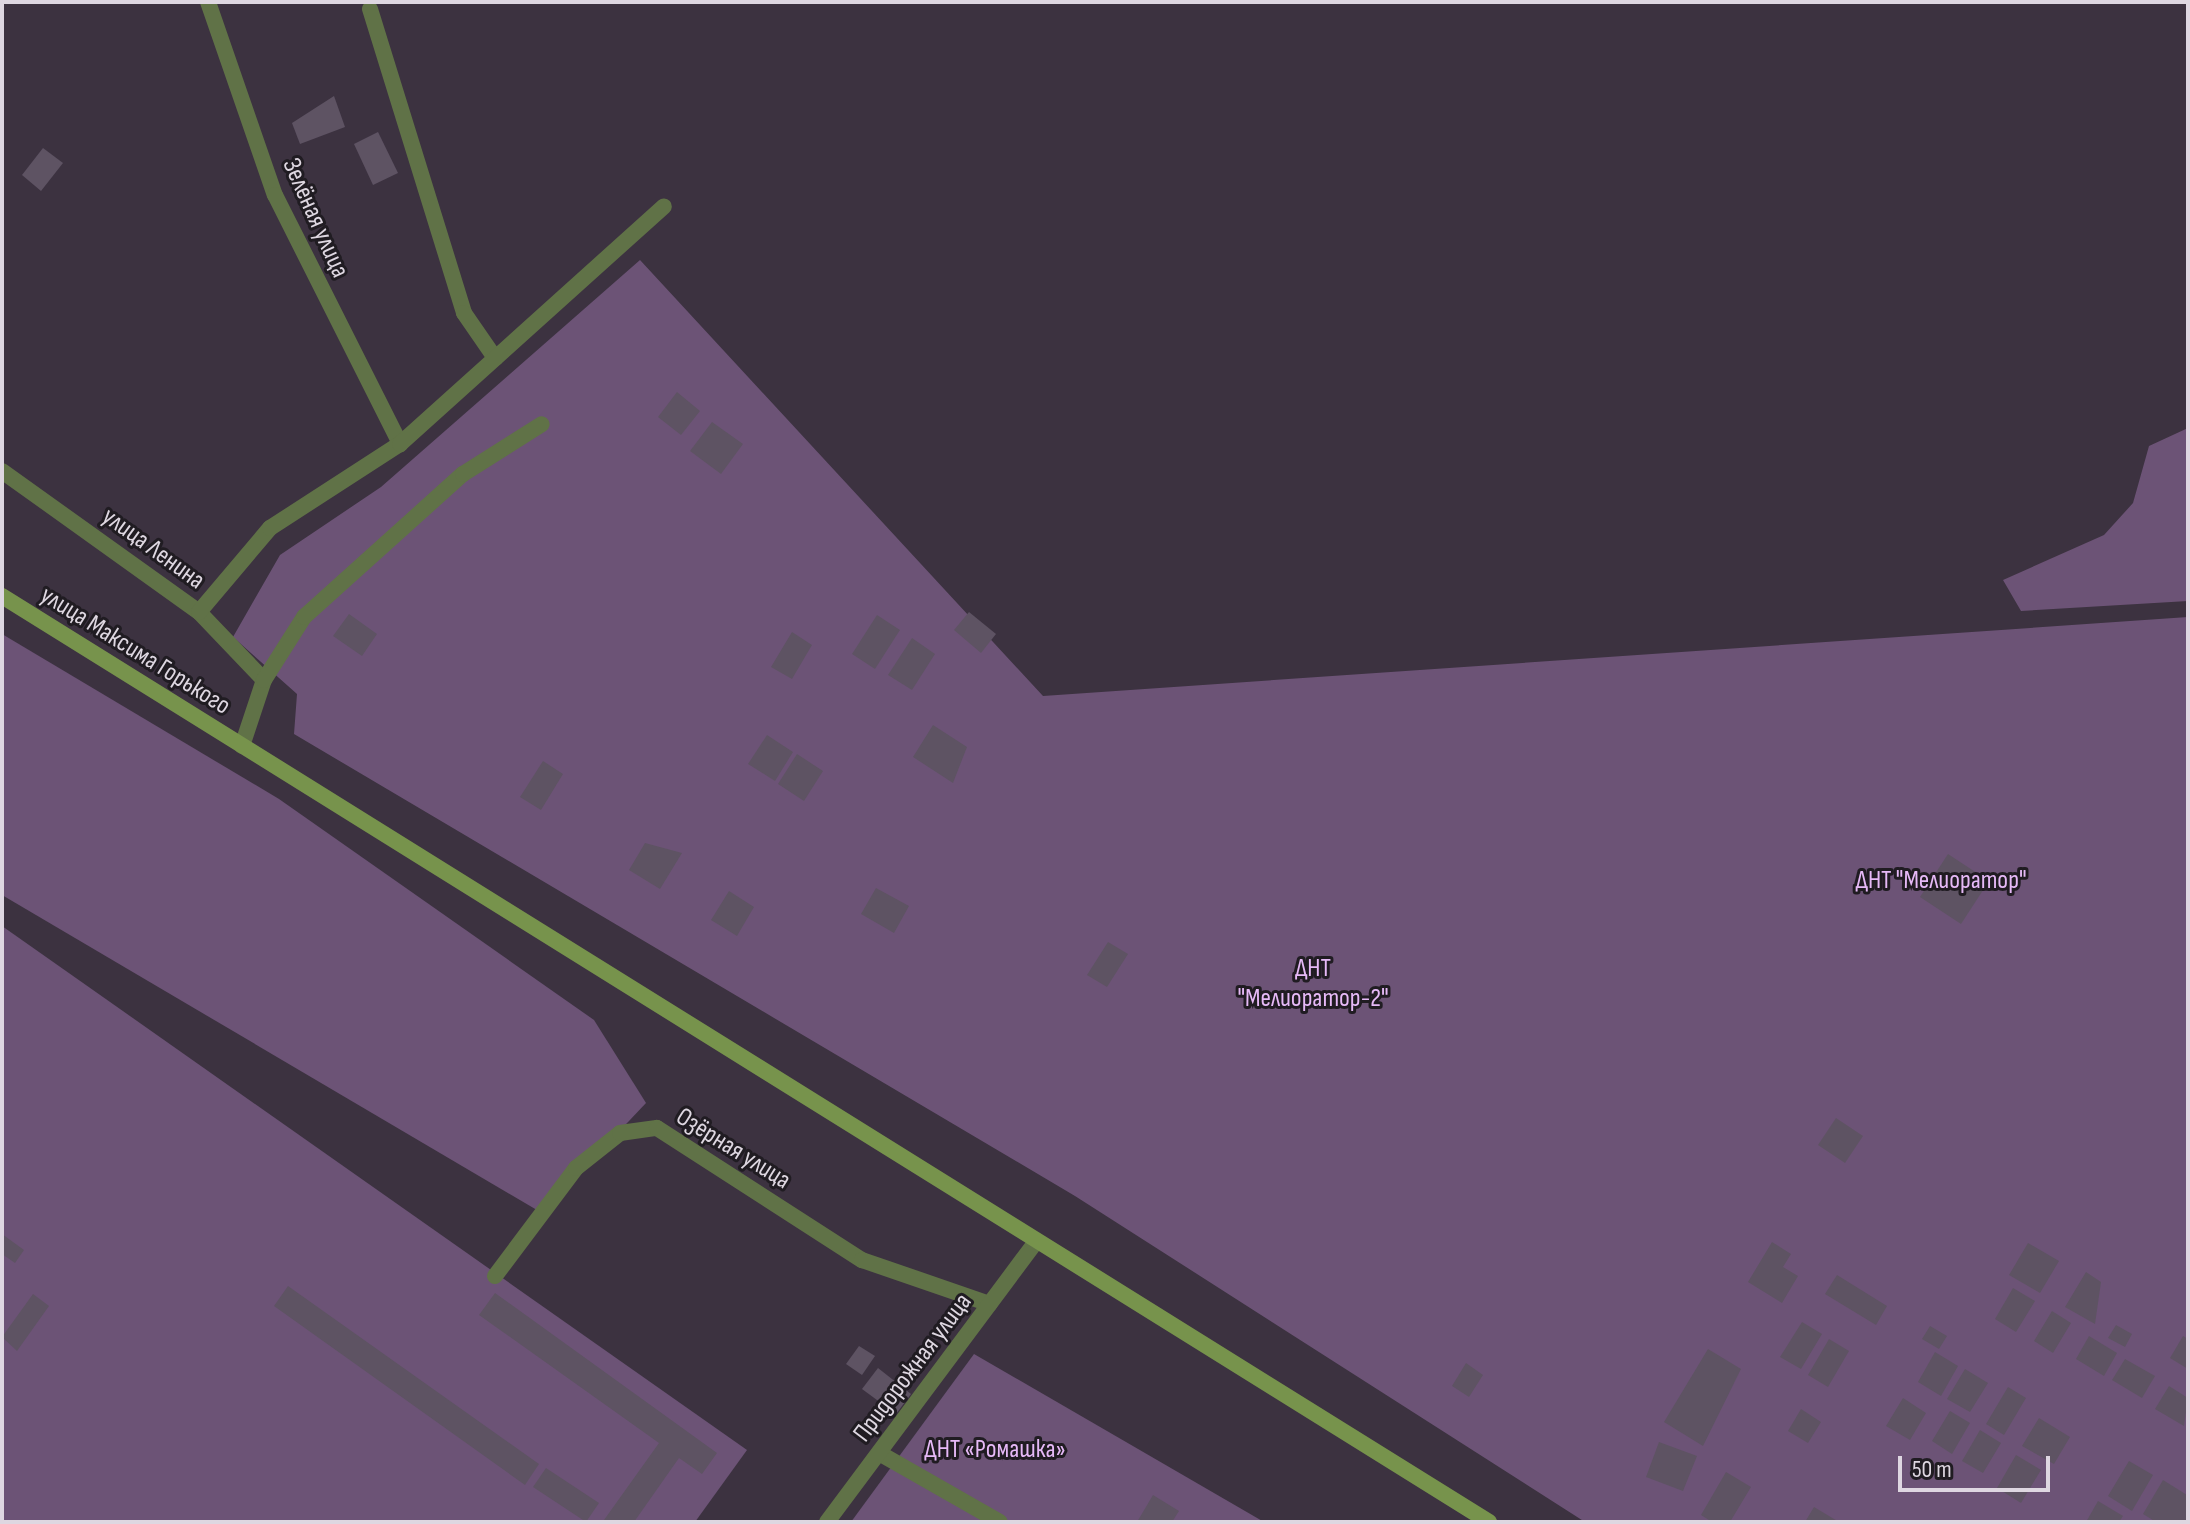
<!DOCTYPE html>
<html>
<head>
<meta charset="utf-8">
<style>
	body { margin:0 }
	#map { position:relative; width:2190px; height:1524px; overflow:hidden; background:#3c3240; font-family:"Sofia Sans Condensed",sans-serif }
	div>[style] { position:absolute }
	.green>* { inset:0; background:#6c5376 }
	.building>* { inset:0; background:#5e5363 }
	.street>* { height:16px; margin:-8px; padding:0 8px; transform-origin:8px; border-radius:8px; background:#607247 }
	.secondary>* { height:16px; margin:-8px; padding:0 8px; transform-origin:8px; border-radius:8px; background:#77934c }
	span { translate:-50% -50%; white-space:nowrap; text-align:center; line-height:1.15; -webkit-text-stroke:6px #201c22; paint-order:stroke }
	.street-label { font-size:26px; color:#ded7e1 }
	.park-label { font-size:26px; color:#e6b9f7 }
	.frame { position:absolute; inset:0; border:4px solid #ded7e1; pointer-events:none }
	.scale { position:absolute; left:1898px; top:1456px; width:152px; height:36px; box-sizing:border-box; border:4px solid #ded7e1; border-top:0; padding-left:10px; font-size:24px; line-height:28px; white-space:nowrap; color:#ded7e1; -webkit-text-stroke:6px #201c22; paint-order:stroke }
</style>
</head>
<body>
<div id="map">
	<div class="green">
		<i style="clip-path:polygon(640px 260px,1043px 696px,2188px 617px,2188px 1522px,1585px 1522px,1075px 1196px,294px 734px,297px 694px,233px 637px,280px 555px,381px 487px)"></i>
		<i style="clip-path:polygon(2188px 428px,2188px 601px,2021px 611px,2003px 580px,2104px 535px,2133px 503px,2149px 446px)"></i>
		<i style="clip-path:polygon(2px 634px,279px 799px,594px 1020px,646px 1103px,542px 1213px,2px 895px)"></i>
		<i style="clip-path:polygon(2px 926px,747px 1450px,695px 1522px,2px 1522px)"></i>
		<i style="clip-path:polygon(974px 1354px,1264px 1522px,851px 1522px)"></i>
	</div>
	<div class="building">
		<i style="clip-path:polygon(334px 96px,345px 127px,300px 144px,292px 123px)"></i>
		<i style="clip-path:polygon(378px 132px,398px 173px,373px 185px,354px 144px)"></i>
		<i style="clip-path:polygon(43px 148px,63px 163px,41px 191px,22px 175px)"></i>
		<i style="clip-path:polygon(677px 392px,700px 411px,681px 435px,658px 417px)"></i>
		<i style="clip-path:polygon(712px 422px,743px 444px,721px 474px,690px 451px)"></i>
		<i style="clip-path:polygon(969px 612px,996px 634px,981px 653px,954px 630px)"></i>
		<i style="clip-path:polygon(349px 614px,377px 634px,362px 656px,333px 636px)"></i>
		<i style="clip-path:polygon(877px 615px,900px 630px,875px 669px,852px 654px)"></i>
		<i style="clip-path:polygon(792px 632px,812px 645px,792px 679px,771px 667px)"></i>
		<i style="clip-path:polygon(912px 638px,935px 654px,912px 690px,888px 675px)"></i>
		<i style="clip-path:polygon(933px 725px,967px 747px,953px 783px,913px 757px)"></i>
		<i style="clip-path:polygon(767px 735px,793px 752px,775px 781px,748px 764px)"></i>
		<i style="clip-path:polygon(797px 754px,823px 771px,804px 801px,778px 784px)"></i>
		<i style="clip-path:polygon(543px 761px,563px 774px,541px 810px,520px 797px)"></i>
		<i style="clip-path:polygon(645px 843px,682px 853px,660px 889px,629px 870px)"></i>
		<i style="clip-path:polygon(1948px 854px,1989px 881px,1961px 924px,1920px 897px)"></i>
		<i style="clip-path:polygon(876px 888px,909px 906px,894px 933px,861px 914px)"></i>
		<i style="clip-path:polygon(729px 891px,754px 907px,737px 936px,711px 920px)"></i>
		<i style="clip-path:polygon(1108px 942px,1128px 954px,1107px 987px,1087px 975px)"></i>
		<i style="clip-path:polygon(1836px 1118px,1863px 1136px,1845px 1163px,1818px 1145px)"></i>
		<i style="clip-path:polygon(2px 1234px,24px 1250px,15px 1263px,2px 1254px)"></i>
		<i style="clip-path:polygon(1772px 1242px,1791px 1254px,1783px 1267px,1798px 1276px,1782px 1303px,1748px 1282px)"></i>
		<i style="clip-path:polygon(2028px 1243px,2059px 1261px,2040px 1293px,2009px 1275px)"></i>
		<i style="clip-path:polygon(2086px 1272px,2101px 1282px,2095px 1324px,2065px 1307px)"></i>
		<i style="clip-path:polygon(1837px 1275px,1887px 1306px,1876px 1325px,1825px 1294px)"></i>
		<i style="clip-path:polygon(288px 1286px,539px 1464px,525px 1485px,274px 1306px)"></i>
		<i style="clip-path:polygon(2013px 1288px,2035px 1301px,2016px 1332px,1995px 1319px)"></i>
		<i style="clip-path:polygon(495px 1293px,717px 1453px,702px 1474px,679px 1458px,634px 1522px,604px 1520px,659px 1443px,479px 1315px)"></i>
		<i style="clip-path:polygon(33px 1294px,49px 1306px,17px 1351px,2px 1337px)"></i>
		<i style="clip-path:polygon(2052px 1311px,2071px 1323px,2053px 1353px,2034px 1341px)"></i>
		<i style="clip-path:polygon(1802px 1322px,1822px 1334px,1801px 1369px,1780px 1357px)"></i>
		<i style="clip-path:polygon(2116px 1325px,2132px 1334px,2125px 1347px,2108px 1338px)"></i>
		<i style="clip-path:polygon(1930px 1326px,1947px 1336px,1939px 1349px,1922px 1339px)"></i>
		<i style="clip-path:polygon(2089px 1336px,2117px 1353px,2104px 1376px,2076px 1359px)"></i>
		<i style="clip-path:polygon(2183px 1336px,2188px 1339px,2188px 1369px,2170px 1358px)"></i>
		<i style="clip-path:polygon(1829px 1339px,1849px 1351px,1828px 1387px,1808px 1375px)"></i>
		<i style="clip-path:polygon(859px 1346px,875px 1356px,862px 1375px,846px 1364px)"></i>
		<i style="clip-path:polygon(1708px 1349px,1741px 1369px,1703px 1446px,1664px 1422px)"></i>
		<i style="clip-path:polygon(1935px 1352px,1958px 1366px,1941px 1396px,1918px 1382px)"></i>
		<i style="clip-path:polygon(2125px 1359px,2155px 1376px,2142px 1398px,2112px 1380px)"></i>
		<i style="clip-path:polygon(1466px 1363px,1483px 1375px,1469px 1397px,1452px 1386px)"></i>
		<i style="clip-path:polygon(878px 1368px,911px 1394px,896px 1414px,862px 1389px)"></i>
		<i style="clip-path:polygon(1965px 1369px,1988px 1383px,1970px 1412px,1947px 1399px)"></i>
		<i style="clip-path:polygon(2169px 1386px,2188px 1398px,2184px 1426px,2155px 1409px)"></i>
		<i style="clip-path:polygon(2008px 1387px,2026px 1398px,2004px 1435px,1986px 1424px)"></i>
		<i style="clip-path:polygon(1903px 1398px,1926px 1413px,1910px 1440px,1886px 1426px)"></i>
		<i style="clip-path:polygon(1801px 1409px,1821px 1422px,1808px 1443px,1788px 1431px)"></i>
		<i style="clip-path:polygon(1950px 1411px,1970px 1423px,1952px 1454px,1932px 1441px)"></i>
		<i style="clip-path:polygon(2039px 1418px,2070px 1437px,2054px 1464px,2022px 1446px)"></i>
		<i style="clip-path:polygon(1980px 1430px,2001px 1443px,1983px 1473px,1962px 1461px)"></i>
		<i style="clip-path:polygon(1659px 1442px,1697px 1456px,1683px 1491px,1646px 1477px)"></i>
		<i style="clip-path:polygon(2016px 1455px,2041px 1470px,2021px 1503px,1997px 1488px)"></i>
		<i style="clip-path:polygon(2129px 1461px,2153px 1475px,2132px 1511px,2108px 1496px)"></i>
		<i style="clip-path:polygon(546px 1468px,599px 1503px,586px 1522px,533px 1487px)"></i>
		<i style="clip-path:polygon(1726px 1472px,1751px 1487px,1730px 1522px,1712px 1522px,1701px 1515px)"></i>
		<i style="clip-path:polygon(2163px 1480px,2187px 1495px,2187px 1522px,2156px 1522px,2143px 1514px)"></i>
		<i style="clip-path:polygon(1153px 1495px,1179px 1511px,1172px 1522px,1137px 1522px)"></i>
		<i style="clip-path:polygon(2098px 1501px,2123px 1516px,2119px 1522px,2086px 1522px)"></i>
		<i style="clip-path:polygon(1814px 1507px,1839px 1522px,1805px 1522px)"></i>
	</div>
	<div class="street">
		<i style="left:208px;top:2px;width:204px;rotate:70.9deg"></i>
		<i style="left:275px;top:195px;width:279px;rotate:63.3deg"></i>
		<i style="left:370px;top:9px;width:318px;rotate:72.8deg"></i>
		<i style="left:464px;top:313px;width:55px;rotate:55.4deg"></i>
		<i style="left:2px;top:471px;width:242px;rotate:35.6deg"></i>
		<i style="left:199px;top:612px;width:94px;rotate:46.3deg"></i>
		<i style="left:199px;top:612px;width:110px;rotate:-49.8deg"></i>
		<i style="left:270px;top:528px;width:155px;rotate:-32.9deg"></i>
		<i style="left:400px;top:444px;width:355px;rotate:-42deg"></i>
		<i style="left:242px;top:746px;width:70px;rotate:-71.6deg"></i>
		<i style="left:264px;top:680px;width:75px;rotate:-57.6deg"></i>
		<i style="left:304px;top:617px;width:214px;rotate:-42deg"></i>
		<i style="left:463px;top:474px;width:93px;rotate:-32.3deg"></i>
		<i style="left:495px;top:1276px;width:135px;rotate:-53.1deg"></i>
		<i style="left:576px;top:1168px;width:56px;rotate:-38.5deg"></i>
		<i style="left:620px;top:1133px;width:37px;rotate:-8deg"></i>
		<i style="left:657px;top:1128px;width:244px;rotate:32.8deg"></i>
		<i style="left:862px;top:1260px;width:135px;rotate:19deg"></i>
		<i style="left:879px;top:1453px;width:139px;rotate:29.7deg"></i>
		<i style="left:827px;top:1522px;width:349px;rotate:-53.3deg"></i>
	</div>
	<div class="secondary">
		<i style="left:2px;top:596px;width:1752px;rotate:31.91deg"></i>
	</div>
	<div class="street-label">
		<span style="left:315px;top:218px;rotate:66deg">Зелёная улица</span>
		<span style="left:153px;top:549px;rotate:36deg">улица Ленина</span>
		<span style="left:135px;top:651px;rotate:32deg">улица Максима Горького</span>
		<span style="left:733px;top:1149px;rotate:32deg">Озёрная улица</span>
		<span style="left:913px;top:1368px;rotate:-53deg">Придорожная улица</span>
	</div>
	<div class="park-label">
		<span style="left:1941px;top:881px">ДНТ "Мелиоратор"</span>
		<span style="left:1313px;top:984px">ДНТ<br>"Мелиоратор-2"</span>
		<span style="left:995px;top:1450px">ДНТ «Ромашка»</span>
	</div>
	<div class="frame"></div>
	<div class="scale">50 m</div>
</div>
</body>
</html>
